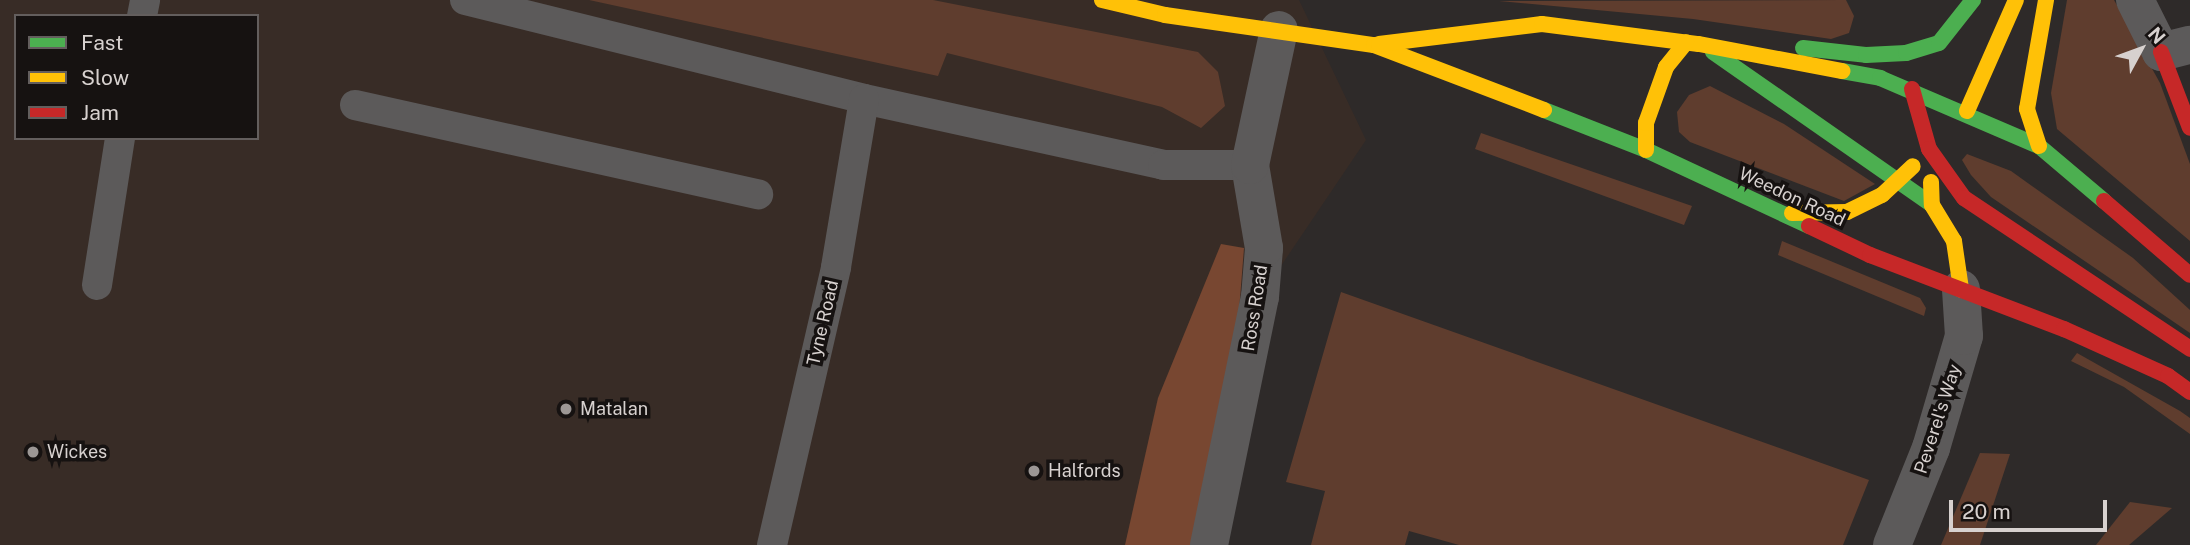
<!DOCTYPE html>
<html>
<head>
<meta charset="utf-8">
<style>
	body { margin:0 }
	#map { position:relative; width:2190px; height:545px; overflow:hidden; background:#2e2a29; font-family:"Public Sans",sans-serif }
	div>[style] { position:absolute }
	.built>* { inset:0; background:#382c26 }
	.green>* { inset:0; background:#5f3d2e }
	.forest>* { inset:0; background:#784731 }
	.lane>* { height:30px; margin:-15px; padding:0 15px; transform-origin:15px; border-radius:15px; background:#5c5a5a }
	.street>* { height:38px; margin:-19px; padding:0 19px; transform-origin:19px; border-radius:19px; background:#5c5a5a }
	.fast>* { height:16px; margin:-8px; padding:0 8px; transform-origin:8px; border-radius:8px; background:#4caf50 }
	.slow>* { height:16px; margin:-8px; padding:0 8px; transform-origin:8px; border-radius:8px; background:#ffc107 }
	.jam>* { height:16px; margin:-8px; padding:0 8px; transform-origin:8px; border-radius:8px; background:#c62828 }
	.dots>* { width:19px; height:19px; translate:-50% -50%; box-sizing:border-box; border:4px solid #161211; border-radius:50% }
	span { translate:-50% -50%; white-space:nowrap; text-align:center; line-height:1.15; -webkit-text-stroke:7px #161211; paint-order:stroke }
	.street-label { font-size:18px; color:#d7d1cf }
	.poi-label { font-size:18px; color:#d7d1cf }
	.left { translate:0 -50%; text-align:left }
	.legend { position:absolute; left:14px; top:14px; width:245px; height:126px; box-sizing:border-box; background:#161211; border:2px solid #635e5d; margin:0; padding:9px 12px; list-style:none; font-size:21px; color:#d7d1cf }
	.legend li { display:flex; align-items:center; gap:14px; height:35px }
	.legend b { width:35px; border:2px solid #635e5d }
	.north { position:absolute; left:2106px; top:14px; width:70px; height:70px; -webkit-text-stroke:5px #161211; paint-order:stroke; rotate:49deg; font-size:19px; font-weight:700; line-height:28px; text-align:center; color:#d7d1cf }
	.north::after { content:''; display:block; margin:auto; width:24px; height:32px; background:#d7d1cf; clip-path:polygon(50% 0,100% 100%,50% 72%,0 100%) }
	.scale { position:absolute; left:1949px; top:500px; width:158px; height:32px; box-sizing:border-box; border:4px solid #d7d1cf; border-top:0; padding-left:9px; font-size:21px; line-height:24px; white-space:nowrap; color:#d7d1cf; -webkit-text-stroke:5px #161211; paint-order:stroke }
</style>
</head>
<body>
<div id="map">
	<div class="built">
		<i style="clip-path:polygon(evenodd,0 0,1299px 0,1366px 140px,1260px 297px,1213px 545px,0 545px,0 0,16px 16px,257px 16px,257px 138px,16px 138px,16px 16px)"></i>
	</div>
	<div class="green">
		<i style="clip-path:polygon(589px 0,933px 0,1198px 52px,1218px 72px,1225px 106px,1201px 128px,1162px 107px,947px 53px,938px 76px)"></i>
		<i style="clip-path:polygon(1846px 0,1854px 16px,1849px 33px,1831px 39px,1693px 19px,1499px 1px)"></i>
		<i style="clip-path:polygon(2067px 0,2114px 0,2160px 83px,2190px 164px,2190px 241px,2057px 129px,2051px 93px)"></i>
		<i style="clip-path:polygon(1710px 86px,1784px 124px,1875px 184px,1844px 201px,1690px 142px,1679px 132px,1677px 112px,1689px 95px)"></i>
		<i style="clip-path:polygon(1481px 133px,1692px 206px,1684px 225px,1475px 149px)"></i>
		<i style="clip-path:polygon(1967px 154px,2011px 171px,2133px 258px,2190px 310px,2190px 333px,1991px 197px,1971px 175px,1962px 160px)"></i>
		<i style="clip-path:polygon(1782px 241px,1920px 298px,1926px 308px,1924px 316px,1778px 255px)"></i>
		<i style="clip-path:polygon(1341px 292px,1869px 480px,1843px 545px,1459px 545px,1409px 531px,1405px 545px,1311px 545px,1325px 491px,1286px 482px)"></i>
		<i style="clip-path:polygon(2077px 353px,2180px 411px,2190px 418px,2190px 434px,2124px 387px,2071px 361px)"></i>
		<i style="clip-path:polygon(1980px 453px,2010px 454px,1980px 545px,1941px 545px)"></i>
		<i style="clip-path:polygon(2130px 502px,2172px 508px,2129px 545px,2096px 545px)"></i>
	</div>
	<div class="forest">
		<i style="clip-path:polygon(1221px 244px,1244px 248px,1239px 311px,1196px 545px,1125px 545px,1158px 398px)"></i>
	</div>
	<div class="lane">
		<i style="left:465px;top:0;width:411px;rotate:13.9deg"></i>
		<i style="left:864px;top:99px;width:306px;rotate:12.4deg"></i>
		<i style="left:1163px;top:165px;width:87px"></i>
		<i style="left:142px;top:16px;width:16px;rotate:-79deg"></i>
		<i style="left:355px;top:105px;width:413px;rotate:12.5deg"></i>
		<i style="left:97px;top:285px;width:149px;rotate:-81.1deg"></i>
		<i style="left:772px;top:545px;width:285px;rotate:-77deg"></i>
		<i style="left:836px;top:267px;width:170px;rotate:-80.5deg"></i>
	</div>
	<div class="street">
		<i style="left:2135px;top:0;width:58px;rotate:63.4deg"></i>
		<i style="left:2161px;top:52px;width:30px;rotate:-14deg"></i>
		<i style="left:1209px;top:545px;width:253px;rotate:-78.4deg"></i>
		<i style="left:1260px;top:297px;width:49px;rotate:-85.3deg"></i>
		<i style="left:1264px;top:248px;width:84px;rotate:-99.6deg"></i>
		<i style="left:1250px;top:165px;width:138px;rotate:-77.9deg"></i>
		<i style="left:1892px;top:545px;width:105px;rotate:-68.1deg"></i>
		<i style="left:1931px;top:448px;width:117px;rotate:-73.6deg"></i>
		<i style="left:1964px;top:336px;width:47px;rotate:-93.7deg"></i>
	</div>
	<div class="fast">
		<i style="left:1803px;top:48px;width:63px;rotate:6.3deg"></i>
		<i style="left:1866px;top:55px;width:40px;rotate:-2.9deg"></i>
		<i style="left:1906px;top:53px;width:34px;rotate:-17deg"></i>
		<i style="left:1939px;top:43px;width:55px;rotate:-51.7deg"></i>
		<i style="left:1713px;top:52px;width:267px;rotate:34.9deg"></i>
		<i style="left:1842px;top:71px;width:39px;rotate:10deg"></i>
		<i style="left:1880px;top:78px;width:173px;rotate:23.2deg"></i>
		<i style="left:2039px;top:146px;width:85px;rotate:40.2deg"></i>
		<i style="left:1544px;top:110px;width:110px;rotate:21.4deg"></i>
		<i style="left:1646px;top:150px;width:180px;rotate:25deg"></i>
	</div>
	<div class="slow">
		<i style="left:1102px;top:0;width:65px;rotate:13.4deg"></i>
		<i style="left:1165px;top:15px;width:211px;rotate:8.2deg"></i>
		<i style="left:1374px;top:45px;width:182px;rotate:20.9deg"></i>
		<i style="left:1379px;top:44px;width:164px;rotate:-7deg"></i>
		<i style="left:1542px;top:24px;width:158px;rotate:7.3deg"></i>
		<i style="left:1699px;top:44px;width:146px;rotate:10.7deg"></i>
		<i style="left:1967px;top:111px;width:121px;rotate:-66.2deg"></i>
		<i style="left:2039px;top:146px;width:39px;rotate:-108deg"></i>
		<i style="left:2027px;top:109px;width:111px;rotate:-80.1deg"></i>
		<i style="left:1646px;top:150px;width:27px;rotate:-90deg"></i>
		<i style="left:1646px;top:123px;width:59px;rotate:-70.3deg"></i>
		<i style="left:1666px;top:67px;width:32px;rotate:-51deg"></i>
		<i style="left:1931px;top:182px;width:23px;rotate:88deg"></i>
		<i style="left:1932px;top:205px;width:42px;rotate:58.6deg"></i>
		<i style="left:1954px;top:241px;width:49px;rotate:81.7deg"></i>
		<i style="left:1792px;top:213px;width:55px;rotate:-1deg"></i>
		<i style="left:1847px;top:212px;width:39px;rotate:-26deg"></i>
		<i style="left:1882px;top:195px;width:42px;rotate:-43.1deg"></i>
	</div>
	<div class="jam">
		<i style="left:2161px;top:52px;width:81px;rotate:69.1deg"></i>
		<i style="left:1912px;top:89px;width:62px;rotate:74.2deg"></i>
		<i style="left:1929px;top:149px;width:60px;rotate:54.5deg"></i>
		<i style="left:1964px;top:198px;width:272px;rotate:33.7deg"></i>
		<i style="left:2104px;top:201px;width:113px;rotate:40.7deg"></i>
		<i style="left:1809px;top:226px;width:68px;rotate:25.4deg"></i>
		<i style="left:1870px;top:255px;width:208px;rotate:20.9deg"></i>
		<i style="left:2064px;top:329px;width:114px;rotate:24.3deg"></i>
		<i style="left:2168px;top:376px;width:27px;rotate:36deg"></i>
	</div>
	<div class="dots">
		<i style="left:566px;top:409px;background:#9c9795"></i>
		<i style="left:33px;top:452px;background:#9c9795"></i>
		<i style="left:1034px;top:471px;background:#9c9795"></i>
	</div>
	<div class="street-label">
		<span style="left:1792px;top:197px;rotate:25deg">Weedon Road</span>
		<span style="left:1255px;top:308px;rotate:-81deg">Ross Road</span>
		<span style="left:823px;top:323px;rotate:-77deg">Tyne Road</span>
		<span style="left:1938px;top:419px;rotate:-72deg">Peverel's Way</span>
	</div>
	<div class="poi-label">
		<span class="left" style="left:580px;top:409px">Matalan</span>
		<span class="left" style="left:47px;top:452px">Wickes</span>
		<span class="left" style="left:1048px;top:471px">Halfords</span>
	</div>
	<ul class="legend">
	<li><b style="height:9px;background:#4caf50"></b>Fast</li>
	<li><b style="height:9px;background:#ffc107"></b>Slow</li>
	<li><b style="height:9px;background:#c62828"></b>Jam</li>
	</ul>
	<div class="north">N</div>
	<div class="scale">20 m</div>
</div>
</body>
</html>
